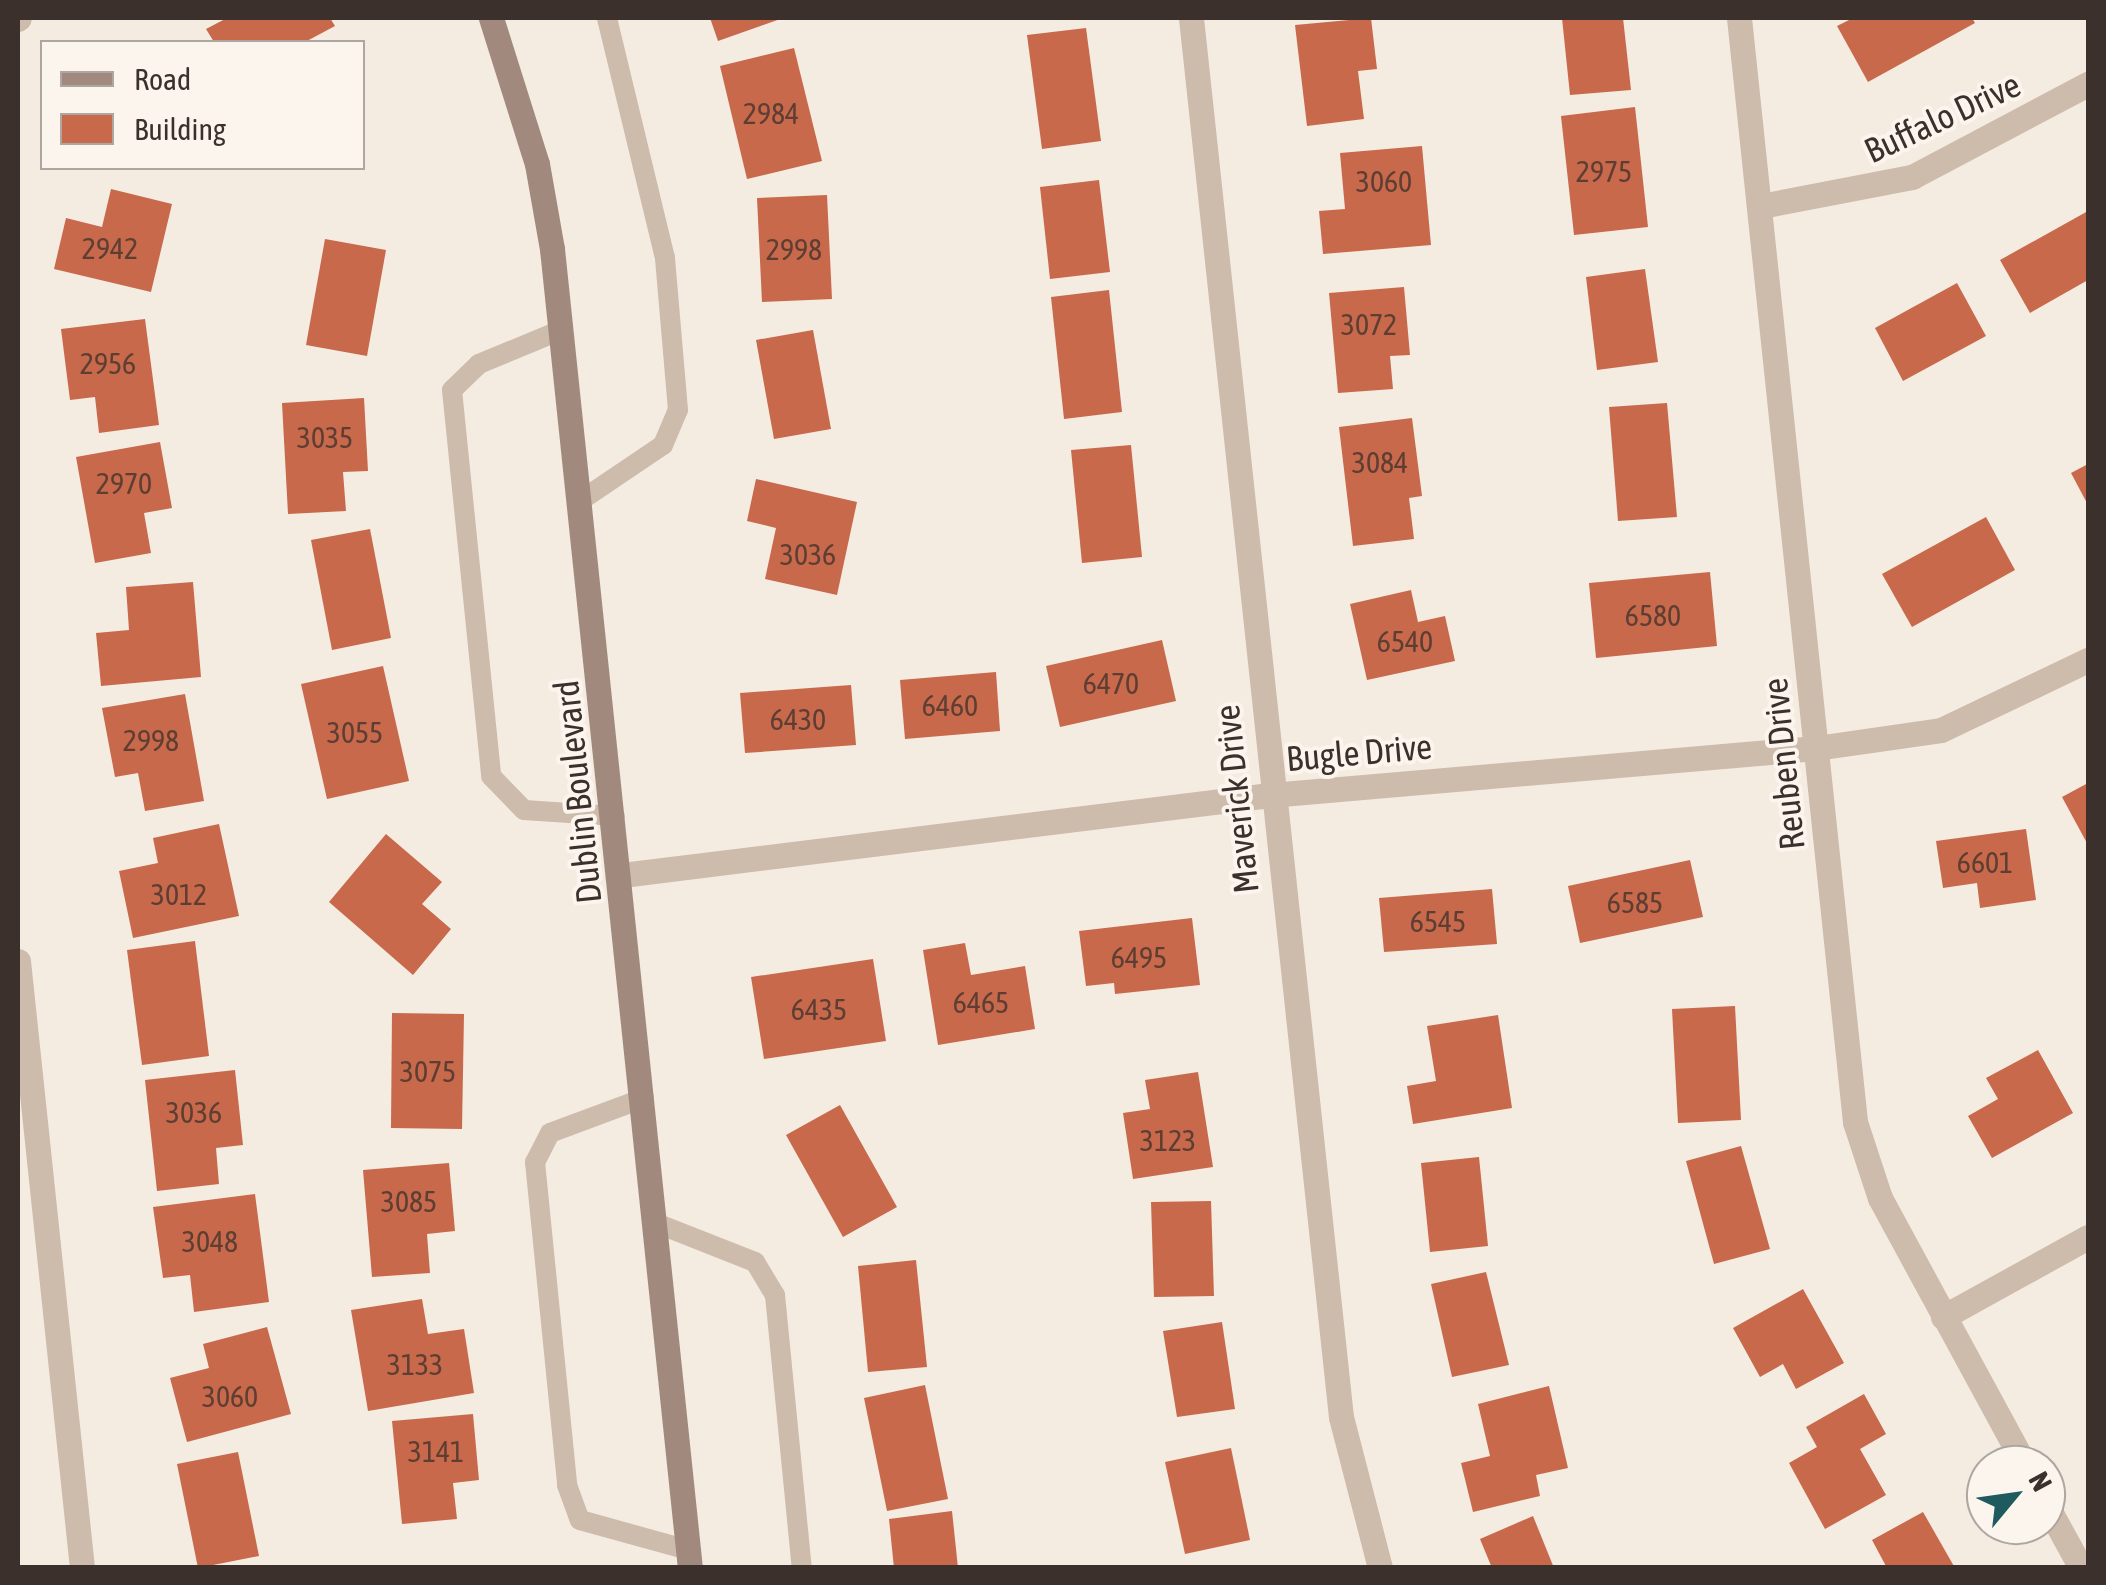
<!DOCTYPE html>
<html>
<head>
<meta charset="utf-8">
<style>
	body { margin:0 }
	#map { position:relative; width:2106px; height:1585px; overflow:hidden; background:#f4ebe1; font-family:"Asap Condensed",sans-serif }
	div>[style] { position:absolute }
	.building>* { inset:0; background:#c8694b }
	.service>* { height:20px; margin:-10px; padding:0 10px; transform-origin:10px; border-radius:10px; background:#cdbbac }
	.minor>* { height:25px; margin:-12.5px; padding:0 12.5px; transform-origin:12.5px; border-radius:12.5px; background:#cdbbac }
	.secondary>* { height:25px; margin:-12.5px; padding:0 12.5px; transform-origin:12.5px; border-radius:12.5px; background:#a18a7d }
	span { translate:-50% -50%; white-space:nowrap; text-align:center; line-height:1.15; -webkit-text-stroke:8px #fbf5ee; paint-order:stroke }
	.number-label { font-size:30px; color:#5e3e33 }
	.number-label span { -webkit-text-stroke-width:0 }
	.street-label { font-size:35px; color:#3b302b }
	.frame { position:absolute; inset:0; border:20px solid #3b302b; pointer-events:none }
	.legend { position:absolute; left:40px; top:40px; width:325px; height:130px; box-sizing:border-box; background:#fbf5ee; border:2px solid #aea6a0; margin:0; padding:12px 18px; list-style:none; font-size:30px; color:#3b302b }
	.legend li { display:flex; align-items:center; gap:20px; height:50px }
	.legend b { width:50px; border:2px solid #aea6a0 }
	.north { position:absolute; left:1966px; top:1445px; width:100px; height:100px; box-sizing:border-box; background:#fbf5ee; border:2px solid #aea6a0; border-radius:50%; rotate:61deg; font-size:28px; font-weight:700; line-height:40px; text-align:center; color:#3b302b }
	.north::after { content:''; display:block; margin:auto; width:35px; height:45px; background:#1f5a5e; clip-path:polygon(50% 0,100% 100%,50% 72%,0 100%) }
</style>
</head>
<body>
<div id="map">
	<div class="building">
		<i style="clip-path:polygon(227px 18px,330px 18px,335px 26px,305px 42px,214px 42px,206px 29px)"></i>
		<i style="clip-path:polygon(710px 18px,783px 18px,718px 41px)"></i>
		<i style="clip-path:polygon(1371px 18px,1377px 69px,1358px 71px,1364px 119px,1307px 126px,1295px 25px)"></i>
		<i style="clip-path:polygon(1562px 18px,1623px 18px,1631px 90px,1570px 95px)"></i>
		<i style="clip-path:polygon(1853px 18px,1972px 18px,1975px 23px,1868px 82px,1837px 26px)"></i>
		<i style="clip-path:polygon(1086px 28px,1101px 141px,1042px 149px,1027px 35px)"></i>
		<i style="clip-path:polygon(794px 48px,822px 161px,747px 179px,720px 66px)"></i>
		<i style="clip-path:polygon(1635px 107px,1648px 227px,1574px 235px,1561px 116px)"></i>
		<i style="clip-path:polygon(1422px 146px,1431px 245px,1323px 254px,1319px 211px,1345px 209px,1340px 153px)"></i>
		<i style="clip-path:polygon(1099px 180px,1110px 272px,1050px 279px,1040px 187px)"></i>
		<i style="clip-path:polygon(111px 189px,172px 204px,151px 292px,54px 269px,66px 218px,102px 227px)"></i>
		<i style="clip-path:polygon(827px 195px,832px 299px,762px 302px,757px 198px)"></i>
		<i style="clip-path:polygon(2088px 211px,2088px 280px,2030px 313px,2000px 260px)"></i>
		<i style="clip-path:polygon(325px 239px,386px 250px,367px 356px,306px 345px)"></i>
		<i style="clip-path:polygon(1645px 269px,1658px 362px,1597px 370px,1586px 277px)"></i>
		<i style="clip-path:polygon(1957px 283px,1986px 336px,1903px 381px,1875px 328px)"></i>
		<i style="clip-path:polygon(1404px 287px,1410px 355px,1390px 356px,1393px 389px,1338px 393px,1329px 293px)"></i>
		<i style="clip-path:polygon(1109px 290px,1122px 412px,1064px 419px,1051px 297px)"></i>
		<i style="clip-path:polygon(145px 319px,159px 425px,99px 433px,95px 397px,70px 400px,61px 329px)"></i>
		<i style="clip-path:polygon(813px 330px,831px 429px,774px 439px,756px 340px)"></i>
		<i style="clip-path:polygon(364px 398px,368px 471px,343px 472px,346px 511px,288px 514px,282px 403px)"></i>
		<i style="clip-path:polygon(1667px 403px,1677px 517px,1618px 521px,1609px 407px)"></i>
		<i style="clip-path:polygon(1412px 418px,1422px 496px,1409px 498px,1414px 539px,1353px 546px,1339px 427px)"></i>
		<i style="clip-path:polygon(160px 442px,172px 508px,144px 513px,151px 553px,95px 563px,76px 457px)"></i>
		<i style="clip-path:polygon(1131px 445px,1142px 557px,1082px 563px,1071px 450px)"></i>
		<i style="clip-path:polygon(2088px 464px,2088px 505px,2071px 473px)"></i>
		<i style="clip-path:polygon(756px 479px,857px 502px,837px 595px,765px 579px,776px 528px,747px 521px)"></i>
		<i style="clip-path:polygon(1986px 517px,2015px 570px,1912px 627px,1882px 574px)"></i>
		<i style="clip-path:polygon(370px 529px,391px 638px,332px 650px,311px 540px)"></i>
		<i style="clip-path:polygon(1710px 572px,1717px 646px,1596px 658px,1589px 583px)"></i>
		<i style="clip-path:polygon(193px 582px,201px 677px,101px 686px,96px 633px,129px 630px,126px 587px)"></i>
		<i style="clip-path:polygon(1411px 590px,1418px 622px,1445px 616px,1455px 661px,1367px 680px,1350px 604px)"></i>
		<i style="clip-path:polygon(1162px 640px,1176px 701px,1060px 727px,1046px 666px)"></i>
		<i style="clip-path:polygon(383px 666px,409px 781px,327px 799px,301px 684px)"></i>
		<i style="clip-path:polygon(996px 672px,1000px 731px,905px 739px,900px 680px)"></i>
		<i style="clip-path:polygon(851px 685px,856px 745px,745px 753px,740px 693px)"></i>
		<i style="clip-path:polygon(185px 694px,204px 801px,145px 811px,138px 773px,115px 777px,102px 708px)"></i>
		<i style="clip-path:polygon(2088px 783px,2088px 845px,2062px 797px)"></i>
		<i style="clip-path:polygon(219px 824px,239px 916px,133px 938px,119px 871px,158px 863px,153px 838px)"></i>
		<i style="clip-path:polygon(2026px 829px,2036px 900px,1980px 908px,1977px 883px,1943px 888px,1936px 841px)"></i>
		<i style="clip-path:polygon(386px 834px,442px 882px,422px 904px,451px 929px,413px 975px,329px 902px)"></i>
		<i style="clip-path:polygon(1690px 860px,1703px 917px,1580px 943px,1568px 886px)"></i>
		<i style="clip-path:polygon(1492px 889px,1497px 944px,1384px 952px,1379px 898px)"></i>
		<i style="clip-path:polygon(1192px 918px,1200px 985px,1115px 994px,1114px 983px,1086px 986px,1079px 931px)"></i>
		<i style="clip-path:polygon(195px 941px,209px 1056px,142px 1065px,127px 950px)"></i>
		<i style="clip-path:polygon(965px 943px,971px 975px,1025px 966px,1035px 1029px,938px 1045px,923px 950px)"></i>
		<i style="clip-path:polygon(873px 959px,886px 1041px,764px 1059px,751px 977px)"></i>
		<i style="clip-path:polygon(1735px 1006px,1741px 1120px,1678px 1123px,1672px 1009px)"></i>
		<i style="clip-path:polygon(392px 1013px,464px 1014px,462px 1129px,391px 1128px)"></i>
		<i style="clip-path:polygon(1498px 1015px,1512px 1108px,1413px 1124px,1407px 1086px,1436px 1081px,1427px 1026px)"></i>
		<i style="clip-path:polygon(2038px 1050px,2073px 1113px,1992px 1158px,1968px 1116px,1998px 1099px,1986px 1078px)"></i>
		<i style="clip-path:polygon(235px 1070px,243px 1145px,216px 1148px,219px 1184px,157px 1191px,145px 1080px)"></i>
		<i style="clip-path:polygon(1198px 1072px,1213px 1167px,1133px 1179px,1123px 1113px,1150px 1109px,1145px 1080px)"></i>
		<i style="clip-path:polygon(840px 1105px,897px 1207px,843px 1237px,786px 1135px)"></i>
		<i style="clip-path:polygon(1741px 1146px,1770px 1249px,1714px 1264px,1686px 1161px)"></i>
		<i style="clip-path:polygon(1479px 1157px,1488px 1246px,1430px 1252px,1421px 1163px)"></i>
		<i style="clip-path:polygon(449px 1163px,455px 1231px,427px 1234px,430px 1273px,372px 1277px,363px 1170px)"></i>
		<i style="clip-path:polygon(255px 1194px,269px 1302px,194px 1312px,190px 1275px,163px 1278px,153px 1207px)"></i>
		<i style="clip-path:polygon(1211px 1201px,1214px 1296px,1154px 1297px,1151px 1202px)"></i>
		<i style="clip-path:polygon(916px 1260px,927px 1367px,868px 1372px,858px 1266px)"></i>
		<i style="clip-path:polygon(1486px 1272px,1509px 1365px,1452px 1377px,1431px 1284px)"></i>
		<i style="clip-path:polygon(1803px 1289px,1844px 1363px,1796px 1389px,1783px 1364px,1760px 1377px,1733px 1328px)"></i>
		<i style="clip-path:polygon(422px 1299px,428px 1334px,464px 1329px,474px 1393px,368px 1411px,351px 1310px)"></i>
		<i style="clip-path:polygon(1222px 1322px,1235px 1409px,1177px 1417px,1163px 1331px)"></i>
		<i style="clip-path:polygon(267px 1327px,291px 1414px,187px 1442px,170px 1378px,209px 1368px,203px 1344px)"></i>
		<i style="clip-path:polygon(925px 1385px,948px 1499px,887px 1511px,864px 1398px)"></i>
		<i style="clip-path:polygon(1549px 1386px,1568px 1468px,1536px 1475px,1540px 1496px,1473px 1512px,1461px 1463px,1490px 1456px,1478px 1404px)"></i>
		<i style="clip-path:polygon(1864px 1394px,1886px 1434px,1860px 1449px,1886px 1495px,1825px 1529px,1789px 1463px,1817px 1447px,1806px 1427px)"></i>
		<i style="clip-path:polygon(473px 1414px,479px 1480px,453px 1483px,457px 1519px,402px 1524px,392px 1421px)"></i>
		<i style="clip-path:polygon(1231px 1448px,1250px 1540px,1185px 1554px,1165px 1462px)"></i>
		<i style="clip-path:polygon(238px 1452px,259px 1556px,198px 1568px,177px 1464px)"></i>
		<i style="clip-path:polygon(952px 1511px,958px 1568px,894px 1568px,889px 1519px)"></i>
		<i style="clip-path:polygon(1923px 1512px,1955px 1568px,1887px 1568px,1872px 1540px)"></i>
		<i style="clip-path:polygon(1533px 1516px,1554px 1568px,1492px 1568px,1480px 1539px)"></i>
	</div>
	<div class="service">
		<i style="left:561px;top:330px;width:89px;rotate:157.5deg"></i>
		<i style="left:479px;top:364px;width:37px;rotate:136deg"></i>
		<i style="left:452px;top:390px;width:388px;rotate:84.2deg"></i>
		<i style="left:491px;top:776px;width:47px;rotate:45.9deg"></i>
		<i style="left:524px;top:810px;width:91px;rotate:3.8deg"></i>
		<i style="left:580px;top:501px;width:100px;rotate:-34deg"></i>
		<i style="left:663px;top:445px;width:38px;rotate:-67deg"></i>
		<i style="left:678px;top:410px;width:153px;rotate:-94.9deg"></i>
		<i style="left:665px;top:258px;width:247px;rotate:-103.6deg"></i>
		<i style="left:644px;top:1098px;width:100px;rotate:159.6deg"></i>
		<i style="left:550px;top:1133px;width:33px;rotate:117deg"></i>
		<i style="left:535px;top:1162px;width:325px;rotate:84.3deg"></i>
		<i style="left:567px;top:1485px;width:37px;rotate:70deg"></i>
		<i style="left:580px;top:1520px;width:112px;rotate:15.5deg"></i>
		<i style="left:656px;top:1223px;width:106px;rotate:21.5deg"></i>
		<i style="left:755px;top:1262px;width:39px;rotate:59deg"></i>
		<i style="left:775px;top:1295px;width:274px;rotate:84.4deg"></i>
	</div>
	<div class="minor">
		<i style="left:1191px;top:18px;width:1407px;rotate:83.88deg"></i>
		<i style="left:1341px;top:1417px;width:156px;rotate:75.5deg"></i>
		<i style="left:1739px;top:18px;width:1110px;rotate:84deg"></i>
		<i style="left:1855px;top:1122px;width:80px;rotate:71.8deg"></i>
		<i style="left:1880px;top:1198px;width:304px;rotate:61.5deg"></i>
		<i style="left:18px;top:19px;width:1px;rotate:-45deg"></i>
		<i style="left:1761px;top:206px;width:154px;rotate:-10.9deg"></i>
		<i style="left:1912px;top:177px;width:199px;rotate:-27.9deg"></i>
		<i style="left:622px;top:875px;width:653px;rotate:-7.04deg"></i>
		<i style="left:1270px;top:795px;width:548px;rotate:-4.92deg"></i>
		<i style="left:1816px;top:748px;width:126px;rotate:-8.2deg"></i>
		<i style="left:1941px;top:730px;width:163px;rotate:-25.5deg"></i>
		<i style="left:18px;top:961px;width:610px;rotate:83.98deg"></i>
		<i style="left:1943px;top:1317px;width:166px;rotate:-28.9deg"></i>
		<i style="left:2046px;top:1504px;width:73px;rotate:61.3deg"></i>
	</div>
	<div class="secondary">
		<i style="left:491px;top:18px;width:153px;rotate:72.5deg"></i>
		<i style="left:537px;top:164px;width:86px;rotate:80deg"></i>
		<i style="left:552px;top:249px;width:1326px;rotate:84.03deg"></i>
	</div>
	<div class="number-label">
		<span style="left:771px;top:113px">2984</span>
		<span style="left:1604px;top:171px">2975</span>
		<span style="left:1384px;top:181px">3060</span>
		<span style="left:110px;top:248px">2942</span>
		<span style="left:794px;top:249px">2998</span>
		<span style="left:1369px;top:324px">3072</span>
		<span style="left:108px;top:363px">2956</span>
		<span style="left:325px;top:437px">3035</span>
		<span style="left:1380px;top:462px">3084</span>
		<span style="left:124px;top:483px">2970</span>
		<span style="left:808px;top:554px">3036</span>
		<span style="left:1653px;top:615px">6580</span>
		<span style="left:1405px;top:641px">6540</span>
		<span style="left:1111px;top:683px">6470</span>
		<span style="left:950px;top:705px">6460</span>
		<span style="left:798px;top:719px">6430</span>
		<span style="left:355px;top:732px">3055</span>
		<span style="left:151px;top:740px">2998</span>
		<span style="left:1985px;top:862px">6601</span>
		<span style="left:179px;top:894px">3012</span>
		<span style="left:1635px;top:902px">6585</span>
		<span style="left:1438px;top:921px">6545</span>
		<span style="left:1139px;top:957px">6495</span>
		<span style="left:981px;top:1002px">6465</span>
		<span style="left:819px;top:1009px">6435</span>
		<span style="left:428px;top:1071px">3075</span>
		<span style="left:194px;top:1112px">3036</span>
		<span style="left:1168px;top:1140px">3123</span>
		<span style="left:409px;top:1201px">3085</span>
		<span style="left:210px;top:1241px">3048</span>
		<span style="left:415px;top:1364px">3133</span>
		<span style="left:230px;top:1396px">3060</span>
		<span style="left:436px;top:1451px">3141</span>
	</div>
	<div class="street-label">
		<span style="left:1942px;top:117px;rotate:-25deg">Buffalo Drive</span>
		<span style="left:1359px;top:752px;rotate:-5deg">Bugle Drive</span>
		<span style="left:1783px;top:764px;rotate:-96deg">Reuben Drive</span>
		<span style="left:577px;top:792px;rotate:-96deg">Dublin Boulevard</span>
		<span style="left:1236px;top:799px;rotate:-96deg">Maverick Drive</span>
	</div>
	<div class="frame"></div>
	<ul class="legend">
	<li><b style="height:12px;background:#a18a7d"></b>Road</li>
	<li><b style="height:28px;background:#c8694b"></b>Building</li>
	</ul>
	<div class="north">N</div>
</div>
</body>
</html>
